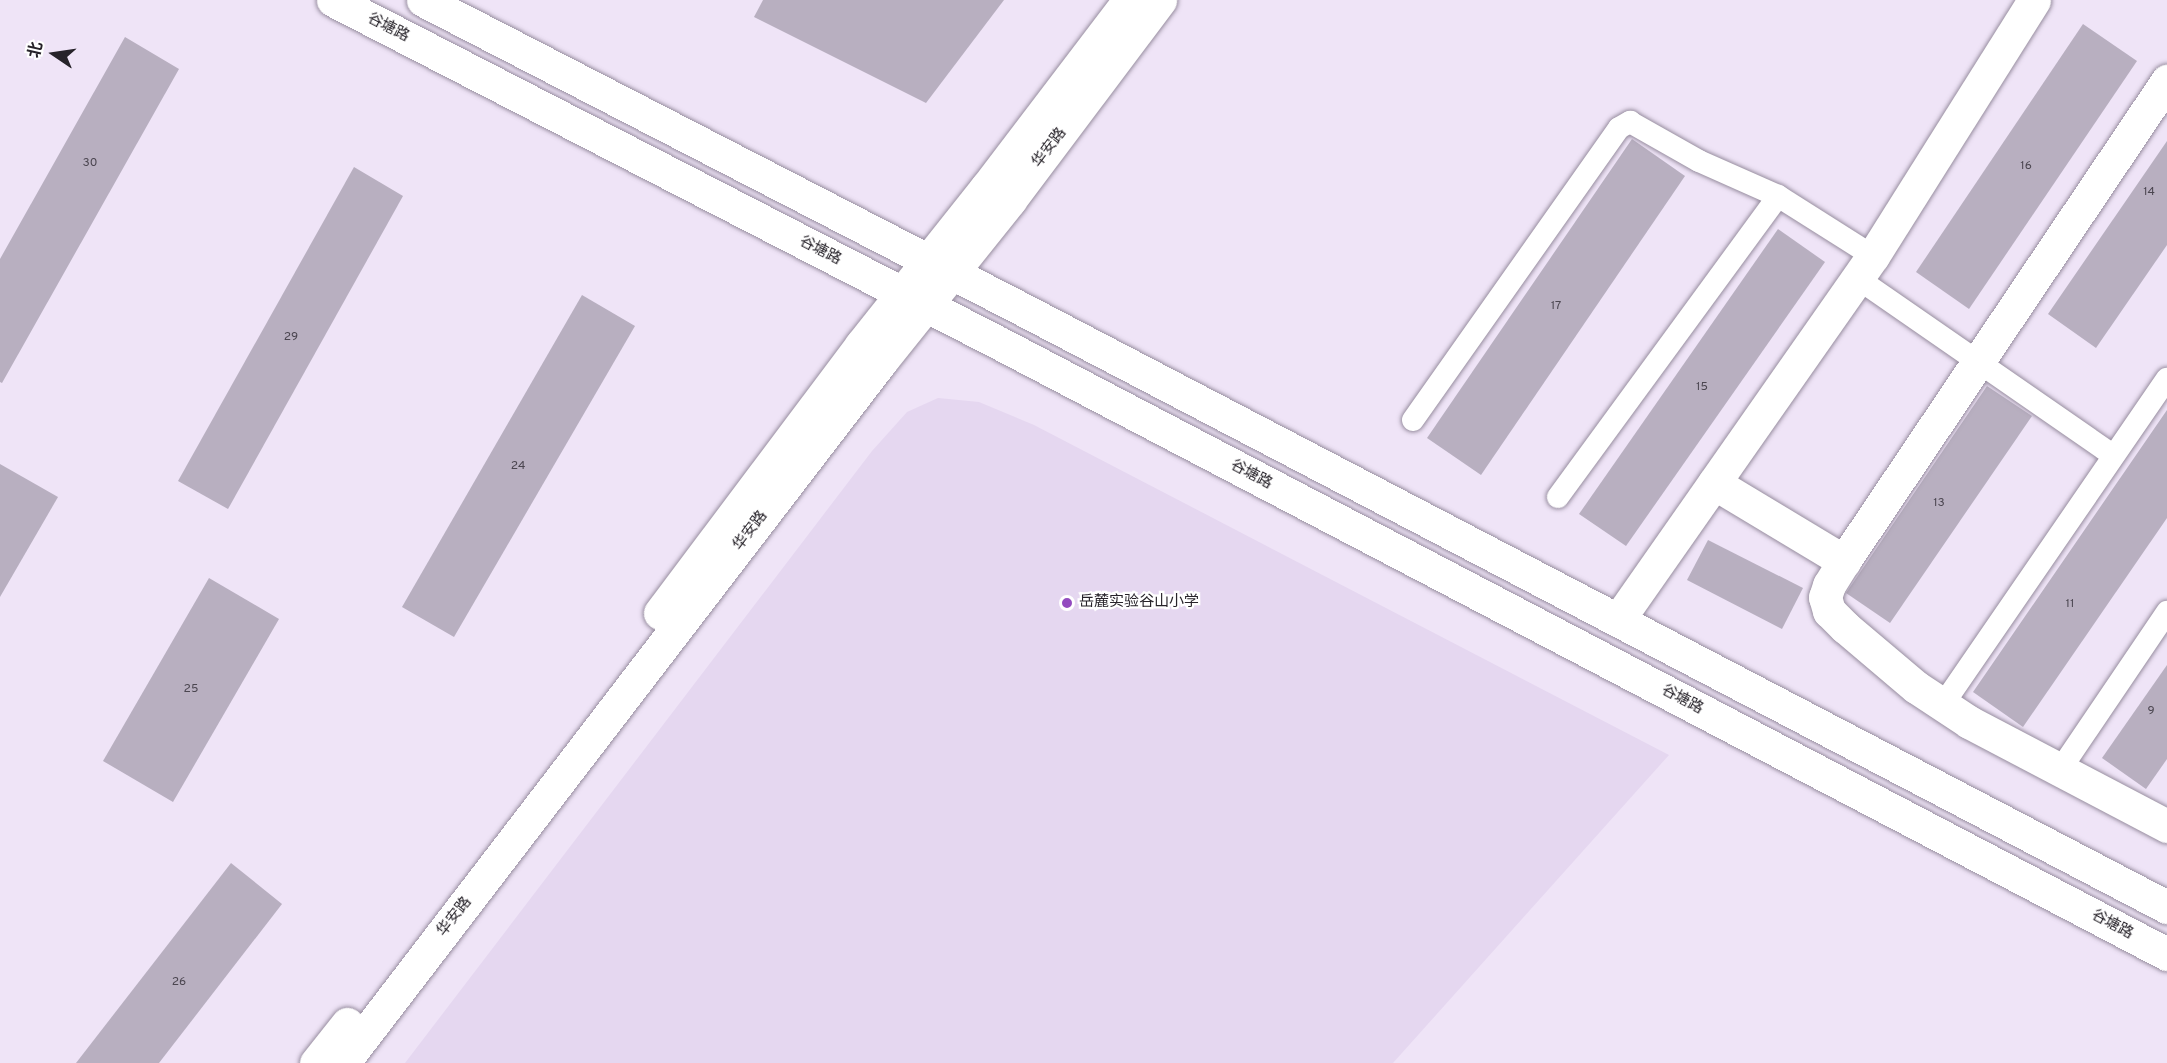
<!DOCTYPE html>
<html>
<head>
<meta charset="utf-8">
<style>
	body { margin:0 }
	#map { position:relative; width:2167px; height:1063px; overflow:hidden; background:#efe4f7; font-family:Overpass,"Noto Sans SC",sans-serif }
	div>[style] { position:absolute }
	.built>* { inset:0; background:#e5d7f0 }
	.building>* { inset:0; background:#b8afc0 }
	.roads { filter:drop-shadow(0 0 2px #978d9f) drop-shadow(0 0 2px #978d9f) }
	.lane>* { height:22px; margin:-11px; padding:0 11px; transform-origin:11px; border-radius:11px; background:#fff }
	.street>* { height:33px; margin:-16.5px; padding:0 16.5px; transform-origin:16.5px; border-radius:16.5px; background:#fff }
	.secondary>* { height:33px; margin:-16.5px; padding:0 16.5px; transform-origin:16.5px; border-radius:16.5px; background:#fff }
	.dots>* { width:16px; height:16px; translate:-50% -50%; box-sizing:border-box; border:3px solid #fff; border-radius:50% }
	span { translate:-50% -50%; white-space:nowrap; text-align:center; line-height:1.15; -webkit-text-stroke:4.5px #fff; paint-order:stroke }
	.number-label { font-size:12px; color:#4b4650 }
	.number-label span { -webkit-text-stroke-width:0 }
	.street-label { font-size:15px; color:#27232a }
	.poi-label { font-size:15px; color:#27232a }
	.left { translate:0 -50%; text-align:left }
	.north { position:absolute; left:24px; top:24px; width:60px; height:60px; -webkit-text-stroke:4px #fff; paint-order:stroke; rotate:283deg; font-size:16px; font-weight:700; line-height:24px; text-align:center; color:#27232a }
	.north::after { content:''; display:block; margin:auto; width:21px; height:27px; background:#27232a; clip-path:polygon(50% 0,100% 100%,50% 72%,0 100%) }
</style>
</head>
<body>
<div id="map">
	<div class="built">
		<i style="clip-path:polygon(938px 398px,979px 402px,1034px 425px,1669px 755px,1393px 1063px,405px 1063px,872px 451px,907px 412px)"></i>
	</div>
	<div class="building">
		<i style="clip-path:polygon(763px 0,1004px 0,926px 103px,754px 17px)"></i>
		<i style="clip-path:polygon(2083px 24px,2137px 61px,1969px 309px,1916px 272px)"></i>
		<i style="clip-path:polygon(125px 37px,179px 69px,2px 383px,0 382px,0 259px)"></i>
		<i style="clip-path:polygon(1632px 139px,1685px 176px,1481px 475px,1427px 438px)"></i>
		<i style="clip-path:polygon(2167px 141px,2167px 245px,2096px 348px,2048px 314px)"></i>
		<i style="clip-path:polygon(354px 167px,403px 196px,228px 509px,178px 481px)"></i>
		<i style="clip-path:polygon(1778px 229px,1825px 262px,1626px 546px,1579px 514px)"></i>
		<i style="clip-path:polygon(582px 295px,635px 326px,454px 637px,402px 607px)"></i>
		<i style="clip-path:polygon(1987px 386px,2032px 416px,1890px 623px,1846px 593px)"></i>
		<i style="clip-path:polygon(2167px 410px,2167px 518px,2023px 727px,1973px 692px)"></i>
		<i style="clip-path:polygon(0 464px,58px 497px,0 597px)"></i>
		<i style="clip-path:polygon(1708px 540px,1803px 588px,1782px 629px,1687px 580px)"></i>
		<i style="clip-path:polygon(209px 578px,279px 619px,173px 802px,103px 761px)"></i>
		<i style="clip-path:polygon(2167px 665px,2167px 759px,2146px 789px,2102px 758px)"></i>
		<i style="clip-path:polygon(231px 863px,282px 904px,159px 1063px,76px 1063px)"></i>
	</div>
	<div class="roads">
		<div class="lane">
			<i style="left:1857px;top:278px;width:311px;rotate:34.7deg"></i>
			<i style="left:1413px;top:420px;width:357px;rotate:-54.8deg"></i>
			<i style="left:1619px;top:128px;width:13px;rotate:-29deg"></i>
			<i style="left:1630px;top:122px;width:79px;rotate:29.5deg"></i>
			<i style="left:1699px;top:161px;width:86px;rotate:23.9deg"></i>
			<i style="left:1778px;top:196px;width:112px;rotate:32.3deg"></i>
			<i style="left:1558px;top:497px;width:373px;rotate:-53.8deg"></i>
			<i style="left:1942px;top:706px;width:397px;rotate:-55.5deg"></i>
			<i style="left:2060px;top:770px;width:191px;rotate:-55.9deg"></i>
		</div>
		<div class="street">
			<i style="left:1714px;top:483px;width:152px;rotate:31deg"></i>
			<i style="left:1844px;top:561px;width:579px;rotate:-56.06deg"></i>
			<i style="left:1844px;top:561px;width:28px;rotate:122deg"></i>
			<i style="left:1829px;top:585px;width:13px;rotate:108deg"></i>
			<i style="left:1825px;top:597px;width:15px;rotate:74deg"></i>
			<i style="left:1829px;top:611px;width:23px;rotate:45deg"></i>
			<i style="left:1845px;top:627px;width:93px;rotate:40.2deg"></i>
			<i style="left:1916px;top:687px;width:64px;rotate:33.4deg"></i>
			<i style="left:1969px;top:722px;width:224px;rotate:27.7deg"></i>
			<i style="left:1618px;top:620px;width:444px;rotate:-55deg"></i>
			<i style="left:1873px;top:256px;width:302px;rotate:-57.8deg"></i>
		</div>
		<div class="secondary">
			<i style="left:333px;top:0;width:751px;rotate:27.25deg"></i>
			<i style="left:1001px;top:344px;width:1316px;rotate:27.62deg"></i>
			<i style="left:423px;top:0;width:674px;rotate:27.29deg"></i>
			<i style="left:1022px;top:309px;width:1292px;rotate:27.58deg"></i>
			<i style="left:660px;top:613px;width:335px;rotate:-53.1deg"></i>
			<i style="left:861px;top:345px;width:201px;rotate:-51.5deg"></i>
			<i style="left:986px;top:188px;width:236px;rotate:-52.7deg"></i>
			<i style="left:316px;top:1063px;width:50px;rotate:-51.5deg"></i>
			<i style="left:343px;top:1063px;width:886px;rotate:-52.52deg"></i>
			<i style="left:882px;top:360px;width:205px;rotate:-51.3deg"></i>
			<i style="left:1010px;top:200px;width:250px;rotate:-53.1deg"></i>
		</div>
	</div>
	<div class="dots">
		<i style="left:1067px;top:603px;background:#934bbf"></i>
	</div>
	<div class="number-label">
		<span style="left:90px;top:164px">30</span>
		<span style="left:2026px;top:167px">16</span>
		<span style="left:2149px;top:193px">14</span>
		<span style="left:1556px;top:307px">17</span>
		<span style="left:291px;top:338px">29</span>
		<span style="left:1702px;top:388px">15</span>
		<span style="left:518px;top:467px">24</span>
		<span style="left:1939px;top:504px">13</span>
		<span style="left:2070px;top:605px">11</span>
		<span style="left:191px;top:690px">25</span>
		<span style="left:2151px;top:712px">9</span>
		<span style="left:179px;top:983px">26</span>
	</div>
	<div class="street-label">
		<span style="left:388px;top:28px;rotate:27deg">谷塘路</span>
		<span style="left:1050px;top:148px;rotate:-53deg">华安路</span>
		<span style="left:820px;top:251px;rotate:27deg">谷塘路</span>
		<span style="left:1251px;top:475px;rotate:28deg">谷塘路</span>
		<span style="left:751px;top:531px;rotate:-53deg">华安路</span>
		<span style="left:1682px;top:700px;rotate:28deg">谷塘路</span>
		<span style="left:455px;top:917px;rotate:-52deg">华安路</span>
		<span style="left:2112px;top:925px;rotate:28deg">谷塘路</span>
	</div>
	<div class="poi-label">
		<span class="left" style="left:1079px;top:603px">岳麓实验谷山小学</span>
	</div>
	<div class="north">北</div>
</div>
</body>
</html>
